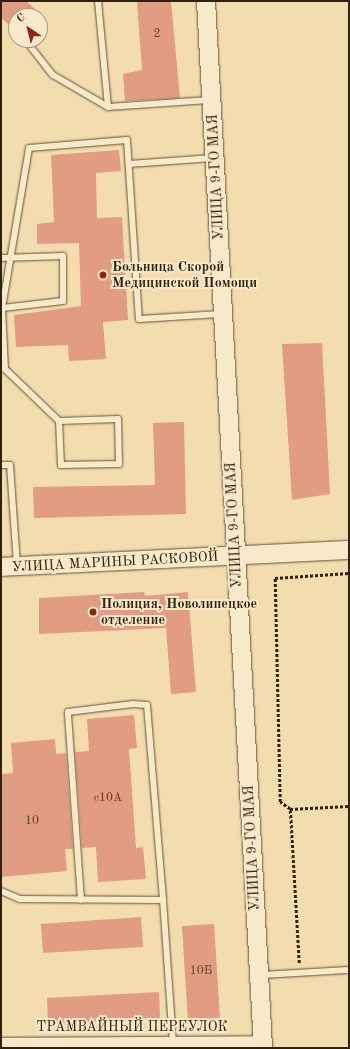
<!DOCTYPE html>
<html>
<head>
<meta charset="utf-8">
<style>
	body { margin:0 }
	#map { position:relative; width:350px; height:1049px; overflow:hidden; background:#f3ddae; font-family:"Old Standard TT",serif }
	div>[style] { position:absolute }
	.building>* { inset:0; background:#e29c84 }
	.path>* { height:2.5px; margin-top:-1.25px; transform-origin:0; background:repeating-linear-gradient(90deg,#31220f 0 3px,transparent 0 5px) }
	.roads { filter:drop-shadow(0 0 1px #625137) drop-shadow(0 0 1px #625137) }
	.lane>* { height:6px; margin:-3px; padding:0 3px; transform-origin:3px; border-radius:3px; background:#f7e9ca }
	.street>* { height:13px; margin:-6.5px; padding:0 6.5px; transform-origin:6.5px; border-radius:6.5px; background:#f7e9ca }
	.secondary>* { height:18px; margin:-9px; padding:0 9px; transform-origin:9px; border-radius:9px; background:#f7e9ca }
	.dots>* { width:11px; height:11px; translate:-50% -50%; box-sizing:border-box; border:2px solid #f7e9ca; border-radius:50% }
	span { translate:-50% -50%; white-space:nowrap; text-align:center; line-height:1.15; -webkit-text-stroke:4px #f7e9ca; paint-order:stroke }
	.number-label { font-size:12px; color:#5d402c }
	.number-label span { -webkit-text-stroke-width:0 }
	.street-label { font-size:14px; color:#31220f }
	.poi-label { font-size:14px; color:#31220f; font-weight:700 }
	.left { translate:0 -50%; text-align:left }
	.frame { position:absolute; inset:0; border:2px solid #31220f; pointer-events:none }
	.north { position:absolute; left:8px; top:8px; width:40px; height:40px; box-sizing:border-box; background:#f7e9ca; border:1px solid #a8997f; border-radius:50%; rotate:325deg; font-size:11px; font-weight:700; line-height:16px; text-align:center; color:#31220f }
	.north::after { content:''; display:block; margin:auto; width:14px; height:18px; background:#8f2418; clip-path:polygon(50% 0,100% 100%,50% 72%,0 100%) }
</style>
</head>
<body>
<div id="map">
	<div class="building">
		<i style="clip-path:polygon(1px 1px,26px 1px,35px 9px,29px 16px,16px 16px,16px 31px,1px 18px)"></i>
		<i style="clip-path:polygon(137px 1px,171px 1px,180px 98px,125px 101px,123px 74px,142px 70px)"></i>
		<i style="clip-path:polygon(119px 150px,121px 171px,96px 173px,97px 218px,122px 217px,128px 320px,103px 322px,106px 359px,69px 361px,68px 345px,16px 347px,14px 315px,81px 306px,79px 243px,37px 244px,37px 224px,54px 222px,51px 155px)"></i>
		<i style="clip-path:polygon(322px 343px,330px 494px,292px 500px,282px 344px)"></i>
		<i style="clip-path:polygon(184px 422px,186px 514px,34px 518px,33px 487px,155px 485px,153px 423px)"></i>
		<i style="clip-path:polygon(144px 592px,145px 596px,188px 592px,196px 692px,171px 694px,166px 628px,39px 634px,39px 598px)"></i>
		<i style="clip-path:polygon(134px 715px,137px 748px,129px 749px,136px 848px,143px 847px,146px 879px,98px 882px,96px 847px,82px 848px,75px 752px,89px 751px,87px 719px)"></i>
		<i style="clip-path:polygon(55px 739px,56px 754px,66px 753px,73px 849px,65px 849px,67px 871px,1px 877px,1px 774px,13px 773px,11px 743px)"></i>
		<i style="clip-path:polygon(141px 917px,143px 947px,43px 953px,41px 924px)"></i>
		<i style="clip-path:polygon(214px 924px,220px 1018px,188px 1021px,182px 926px)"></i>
		<i style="clip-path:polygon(159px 992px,160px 1018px,48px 1024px,47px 998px)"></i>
	</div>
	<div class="path">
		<i style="left:290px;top:809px;width:12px;rotate:-145deg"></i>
		<i style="left:280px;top:802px;width:224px;rotate:-91.3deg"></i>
		<i style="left:275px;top:578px;width:74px;rotate:-3.9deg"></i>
		<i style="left:299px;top:963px;width:154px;rotate:-93.3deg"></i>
		<i style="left:290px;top:809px;width:59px;rotate:-2.9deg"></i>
	</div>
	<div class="roads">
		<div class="lane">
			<i style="left:98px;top:1px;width:106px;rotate:84.6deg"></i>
			<i style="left:108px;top:107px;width:101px;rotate:-4deg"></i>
			<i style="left:30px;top:46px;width:37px;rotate:52deg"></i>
			<i style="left:53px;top:75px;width:64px;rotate:30.2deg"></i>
			<i style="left:129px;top:164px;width:84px;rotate:-4.1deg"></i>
			<i style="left:1px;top:258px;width:62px;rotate:-1.8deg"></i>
			<i style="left:63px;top:256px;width:45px;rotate:90deg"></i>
			<i style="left:63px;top:301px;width:61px;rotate:173.5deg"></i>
			<i style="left:59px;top:421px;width:59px;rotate:-1.9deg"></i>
			<i style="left:118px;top:419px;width:45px;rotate:88.7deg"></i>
			<i style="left:119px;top:464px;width:58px;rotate:179deg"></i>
			<i style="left:61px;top:465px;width:44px;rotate:-92.6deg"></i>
			<i style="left:59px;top:421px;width:75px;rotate:-136.1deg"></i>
			<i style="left:5px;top:369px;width:61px;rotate:-92.8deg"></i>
			<i style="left:2px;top:308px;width:162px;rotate:-80.4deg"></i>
			<i style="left:29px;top:148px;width:98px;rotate:-4.7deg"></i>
			<i style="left:127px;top:140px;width:179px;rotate:86.2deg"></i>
			<i style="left:139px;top:319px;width:82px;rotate:-3.5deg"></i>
			<i style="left:1px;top:465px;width:9px"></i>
			<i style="left:10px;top:465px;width:100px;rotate:86deg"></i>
			<i style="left:1px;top:891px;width:21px;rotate:23deg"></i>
			<i style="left:20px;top:899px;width:143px;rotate:0.4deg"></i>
			<i style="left:163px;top:900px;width:143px;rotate:86deg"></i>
			<i style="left:81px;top:900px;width:188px;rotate:-94deg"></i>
			<i style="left:68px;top:712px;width:65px;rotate:-7deg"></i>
			<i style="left:133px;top:704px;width:14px;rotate:4deg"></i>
			<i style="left:147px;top:705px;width:196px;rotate:85.3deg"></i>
			<i style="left:261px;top:975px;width:88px;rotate:-3.3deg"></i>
		</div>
		<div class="street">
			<i style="left:1px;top:1044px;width:262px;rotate:-0.4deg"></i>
		</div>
		<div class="secondary">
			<i style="left:206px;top:1px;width:1049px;rotate:86.88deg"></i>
			<i style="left:1px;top:567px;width:348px;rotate:-2.8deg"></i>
		</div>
	</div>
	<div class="dots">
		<i style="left:103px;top:275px;background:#8f2418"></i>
		<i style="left:93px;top:612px;background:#8f2418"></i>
	</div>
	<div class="number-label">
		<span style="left:157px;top:35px">2</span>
		<span style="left:108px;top:799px">с10А</span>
		<span style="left:32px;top:822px">10</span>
		<span style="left:201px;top:972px">10Б</span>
	</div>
	<div class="street-label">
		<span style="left:216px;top:177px;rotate:-93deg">УЛИЦА 9-ГО МАЯ</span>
		<span style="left:234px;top:525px;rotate:-93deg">УЛИЦА 9-ГО МАЯ</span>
		<span style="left:115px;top:562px;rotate:-3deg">УЛИЦА МАРИНЫ РАСКОВОЙ</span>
		<span style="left:252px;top:848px;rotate:-93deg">УЛИЦА 9-ГО МАЯ</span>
		<span style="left:132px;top:1027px">ТРАМВАЙНЫЙ ПЕРЕУЛОК</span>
	</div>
	<div class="poi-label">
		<span class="left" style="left:112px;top:275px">Больница Скорой<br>Медицинской Помощи</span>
		<span class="left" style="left:101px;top:612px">Полиция, Новолипецкое<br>отделение</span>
	</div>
	<div class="frame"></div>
	<div class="north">С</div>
</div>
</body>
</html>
